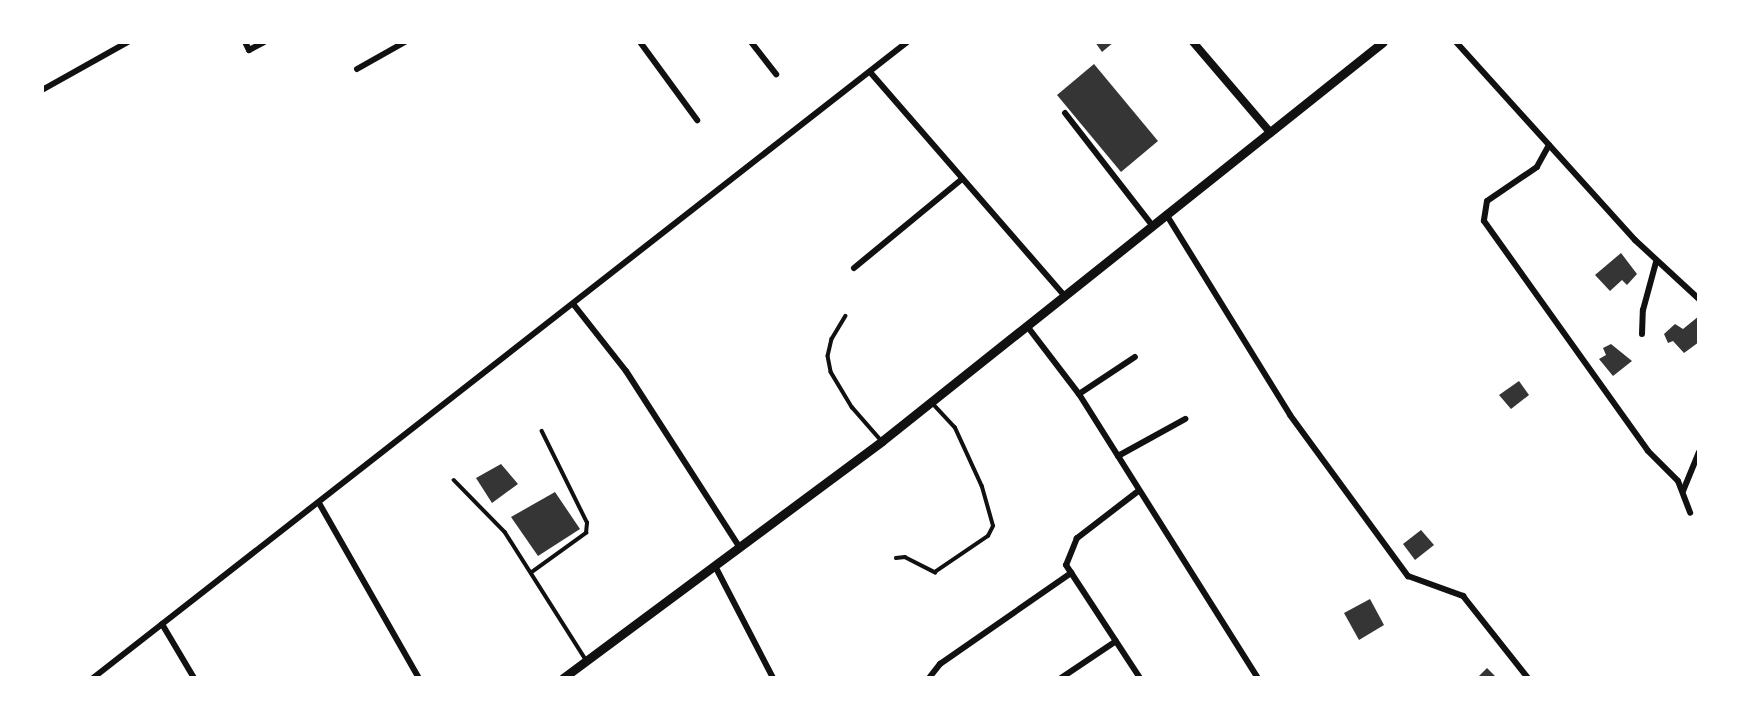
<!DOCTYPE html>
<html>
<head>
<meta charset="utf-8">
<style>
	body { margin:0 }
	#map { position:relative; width:1741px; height:720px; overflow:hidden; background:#fff; font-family:"Noto Serif",serif }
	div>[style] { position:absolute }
	.building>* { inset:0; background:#353535 }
	.service>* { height:3.5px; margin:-1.75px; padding:0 1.75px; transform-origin:1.75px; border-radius:1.75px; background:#111 }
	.minor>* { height:6px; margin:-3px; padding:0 3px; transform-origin:3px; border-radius:3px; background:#111 }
	.tertiary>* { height:8px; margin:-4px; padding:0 4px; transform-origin:4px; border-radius:4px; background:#111 }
	.secondary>* { height:9px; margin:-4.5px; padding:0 4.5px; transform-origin:4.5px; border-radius:4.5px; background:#111 }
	span { translate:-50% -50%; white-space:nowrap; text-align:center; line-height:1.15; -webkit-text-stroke:5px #fff; paint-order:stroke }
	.frame { position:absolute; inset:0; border:44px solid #fff; pointer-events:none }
</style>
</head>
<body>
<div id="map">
	<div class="building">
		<i style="clip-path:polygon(1095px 42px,1114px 42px,1102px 52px)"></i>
		<i style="clip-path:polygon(1094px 64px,1158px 141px,1121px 172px,1057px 95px)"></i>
		<i style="clip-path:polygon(1621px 253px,1637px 274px,1627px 285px,1622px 280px,1610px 291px,1595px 275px)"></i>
		<i style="clip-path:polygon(1699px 316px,1699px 342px,1684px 353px,1673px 341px,1668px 343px,1664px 334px,1675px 324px,1683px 329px)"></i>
		<i style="clip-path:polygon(1611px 344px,1632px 361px,1613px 376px,1599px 359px,1606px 355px,1603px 348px)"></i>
		<i style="clip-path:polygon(1519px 381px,1529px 395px,1511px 409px,1499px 395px)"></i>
		<i style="clip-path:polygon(501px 464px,518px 484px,492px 503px,476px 478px)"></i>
		<i style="clip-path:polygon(555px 492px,580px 529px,538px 556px,511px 517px)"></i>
		<i style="clip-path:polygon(1421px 530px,1434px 545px,1415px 560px,1403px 544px)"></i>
		<i style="clip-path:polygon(1370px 599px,1384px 625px,1359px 640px,1344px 613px)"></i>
		<i style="clip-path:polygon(1487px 668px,1497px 678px,1477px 678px)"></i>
	</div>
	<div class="service">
		<i style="left:846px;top:316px;width:27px;rotate:121deg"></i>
		<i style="left:832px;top:339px;width:17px;rotate:103deg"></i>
		<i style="left:828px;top:356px;width:16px;rotate:79deg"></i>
		<i style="left:831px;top:372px;width:41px;rotate:59deg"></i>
		<i style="left:852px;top:407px;width:43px;rotate:48.8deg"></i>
		<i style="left:454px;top:480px;width:73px;rotate:45.6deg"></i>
		<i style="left:505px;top:532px;width:149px;rotate:57.6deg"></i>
		<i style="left:896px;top:558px;width:9px;rotate:-6deg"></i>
		<i style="left:905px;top:557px;width:34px;rotate:27deg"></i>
		<i style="left:935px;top:572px;width:64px;rotate:-34.2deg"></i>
		<i style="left:988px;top:536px;width:11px;rotate:-63deg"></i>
		<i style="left:993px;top:526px;width:41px;rotate:-105.8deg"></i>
		<i style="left:982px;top:487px;width:65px;rotate:-114.6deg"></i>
		<i style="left:955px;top:428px;width:35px;rotate:-133deg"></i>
		<i style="left:532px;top:572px;width:67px;rotate:-35.8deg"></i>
		<i style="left:586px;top:533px;width:10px;rotate:-84deg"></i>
		<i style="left:587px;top:523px;width:102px;rotate:-116.3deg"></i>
	</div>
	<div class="minor">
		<i style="left:245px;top:42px;width:9px;rotate:63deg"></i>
		<i style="left:249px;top:50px;width:17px;rotate:-28deg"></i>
		<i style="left:640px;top:42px;width:97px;rotate:53.8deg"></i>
		<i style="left:751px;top:42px;width:41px;rotate:52deg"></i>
		<i style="left:1456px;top:42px;width:267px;rotate:47.9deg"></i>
		<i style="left:1635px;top:240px;width:87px;rotate:42.7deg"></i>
		<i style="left:357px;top:69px;width:55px;rotate:-29.4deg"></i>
		<i style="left:870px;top:72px;width:296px;rotate:49deg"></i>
		<i style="left:42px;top:90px;width:98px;rotate:-29.2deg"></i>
		<i style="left:1065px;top:113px;width:142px;rotate:52.2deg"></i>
		<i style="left:1549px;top:145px;width:25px;rotate:119deg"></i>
		<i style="left:1537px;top:167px;width:60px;rotate:145.8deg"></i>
		<i style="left:1487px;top:201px;width:20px;rotate:99deg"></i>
		<i style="left:1484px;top:221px;width:282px;rotate:54.5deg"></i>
		<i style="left:1648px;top:451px;width:42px;rotate:45deg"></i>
		<i style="left:1678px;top:481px;width:34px;rotate:69deg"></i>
		<i style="left:1166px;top:214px;width:236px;rotate:58.3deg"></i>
		<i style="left:1290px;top:415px;width:200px;rotate:53.8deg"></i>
		<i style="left:1408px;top:576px;width:59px;rotate:20deg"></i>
		<i style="left:1463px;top:596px;width:105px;rotate:51.6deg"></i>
		<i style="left:854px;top:268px;width:140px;rotate:-39.5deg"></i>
		<i style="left:574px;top:305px;width:84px;rotate:51.8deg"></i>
		<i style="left:626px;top:371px;width:211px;rotate:57.2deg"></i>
		<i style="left:1027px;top:326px;width:86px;rotate:52.6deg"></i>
		<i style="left:1079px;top:394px;width:336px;rotate:57.8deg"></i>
		<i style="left:1642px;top:334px;width:24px;rotate:-88deg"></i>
		<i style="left:1643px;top:310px;width:50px;rotate:-74.8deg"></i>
		<i style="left:1079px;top:394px;width:67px;rotate:-33.5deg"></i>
		<i style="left:1118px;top:456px;width:77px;rotate:-28.9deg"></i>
		<i style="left:1683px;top:491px;width:42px;rotate:-67.7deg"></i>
		<i style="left:1137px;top:492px;width:76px;rotate:142.5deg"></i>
		<i style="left:1077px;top:538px;width:29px;rotate:112deg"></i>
		<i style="left:1066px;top:565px;width:135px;rotate:56.8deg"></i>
		<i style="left:319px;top:503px;width:202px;rotate:60.3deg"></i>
		<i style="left:715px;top:566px;width:126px;rotate:62.6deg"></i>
		<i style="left:162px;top:624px;width:63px;rotate:59.3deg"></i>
		<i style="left:93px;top:678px;width:1033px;rotate:-38deg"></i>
		<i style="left:929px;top:678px;width:18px;rotate:-52deg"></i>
		<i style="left:940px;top:664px;width:160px;rotate:-34.8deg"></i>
		<i style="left:1061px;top:678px;width:66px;rotate:-33.9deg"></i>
	</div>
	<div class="tertiary">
		<i style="left:1193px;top:42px;width:117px;rotate:49.5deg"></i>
	</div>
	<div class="secondary">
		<i style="left:563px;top:678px;width:397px;rotate:-36.6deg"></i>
		<i style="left:882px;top:441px;width:640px;rotate:-38.53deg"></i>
	</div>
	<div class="frame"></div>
</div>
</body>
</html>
